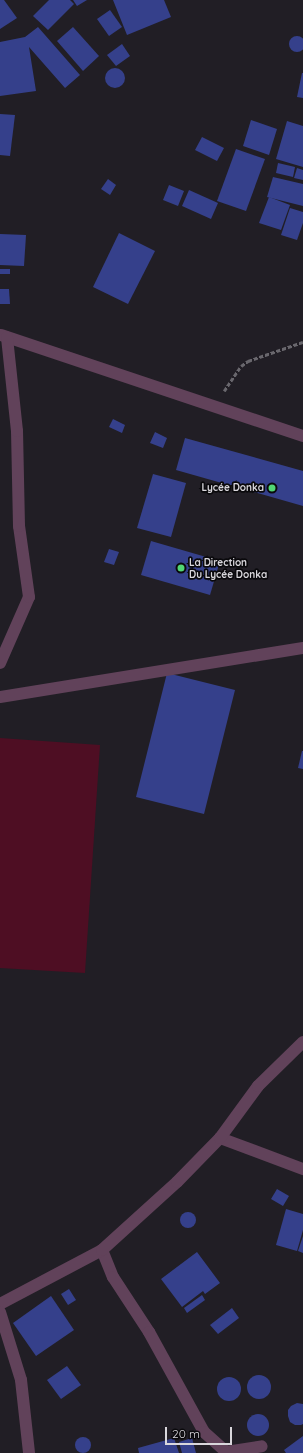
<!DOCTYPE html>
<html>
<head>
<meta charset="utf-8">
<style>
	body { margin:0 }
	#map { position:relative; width:303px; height:1453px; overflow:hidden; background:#211e25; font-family:Quicksand,sans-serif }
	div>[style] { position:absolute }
	.green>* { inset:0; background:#4e0e23 }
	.building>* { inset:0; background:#35408b }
	.round { border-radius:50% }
	.path>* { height:2.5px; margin-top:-1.25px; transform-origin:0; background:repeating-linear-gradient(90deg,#69676d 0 4px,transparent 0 6px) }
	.minor>* { height:12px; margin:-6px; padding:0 6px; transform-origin:6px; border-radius:6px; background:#61425a }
	.dots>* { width:11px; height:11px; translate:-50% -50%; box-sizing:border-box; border:2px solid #0a090c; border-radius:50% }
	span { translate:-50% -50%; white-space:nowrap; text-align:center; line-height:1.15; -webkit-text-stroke:3.5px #0a090c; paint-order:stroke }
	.poi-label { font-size:10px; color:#d9d7dc; font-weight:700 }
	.right { translate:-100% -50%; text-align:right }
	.left { translate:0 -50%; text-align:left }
	.scale { position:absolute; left:165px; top:1427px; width:67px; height:18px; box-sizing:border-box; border:2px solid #d9d7dc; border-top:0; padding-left:5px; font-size:12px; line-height:14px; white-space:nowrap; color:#d9d7dc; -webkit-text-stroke:3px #0a090c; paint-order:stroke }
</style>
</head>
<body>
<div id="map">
	<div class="green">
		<i style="clip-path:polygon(0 738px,100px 745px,85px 973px,0 968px)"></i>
	</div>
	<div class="building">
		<i style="clip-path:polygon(0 0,4px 0,17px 18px,0 29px)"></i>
		<i style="clip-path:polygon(49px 0,70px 0,74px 4px,48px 30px,33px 16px)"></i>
		<i style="clip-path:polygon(73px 0,87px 0,77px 6px)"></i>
		<i style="clip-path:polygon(113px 0,164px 0,171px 17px,127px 35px)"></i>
		<i style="clip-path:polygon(110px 10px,122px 27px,109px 36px,97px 19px)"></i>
		<i style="clip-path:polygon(38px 27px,80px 75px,65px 88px,29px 47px,36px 91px,0 96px,0 42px,25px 37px)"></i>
		<i style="clip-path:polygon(73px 27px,99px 56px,83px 71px,57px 41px)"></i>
		<i class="round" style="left:289px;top:36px;width:16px;height:16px"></i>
		<i style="clip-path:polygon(122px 44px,130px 56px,116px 66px,107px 55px)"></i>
		<i class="round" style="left:105px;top:68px;width:20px;height:20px"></i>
		<i style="clip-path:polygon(302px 73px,303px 73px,303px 98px,297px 97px)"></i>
		<i style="clip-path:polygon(0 114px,15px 115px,10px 156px,0 155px)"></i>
		<i style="clip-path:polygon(251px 120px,277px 129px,269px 155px,243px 146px)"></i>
		<i style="clip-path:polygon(287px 121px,303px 126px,303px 167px,276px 159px)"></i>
		<i style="clip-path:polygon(202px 137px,224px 148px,217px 161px,195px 150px)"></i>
		<i style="clip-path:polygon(236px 149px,265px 159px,246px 211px,217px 201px)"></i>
		<i style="clip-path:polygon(278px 163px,295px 167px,293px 177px,276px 173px)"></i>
		<i style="clip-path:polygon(297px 168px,303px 170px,303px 180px,294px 178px)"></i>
		<i style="clip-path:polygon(273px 177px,303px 184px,303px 206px,267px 197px)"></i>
		<i style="clip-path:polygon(108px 179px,116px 185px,110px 195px,101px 189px)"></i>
		<i style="clip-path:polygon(169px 185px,184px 191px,178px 206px,163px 200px)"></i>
		<i style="clip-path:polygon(189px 190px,218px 203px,211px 219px,182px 206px)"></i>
		<i style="clip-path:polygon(269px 197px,290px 205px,281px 230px,259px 223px)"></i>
		<i style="clip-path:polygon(290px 208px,303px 212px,303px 223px,297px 240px,281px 235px)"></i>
		<i style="clip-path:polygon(119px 233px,155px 251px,128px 304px,93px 287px)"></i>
		<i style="clip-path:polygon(0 234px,26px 235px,24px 266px,0 265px)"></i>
		<i style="clip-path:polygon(0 269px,10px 269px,10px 274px,0 274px)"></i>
		<i style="clip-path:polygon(0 289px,9px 289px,10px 304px,0 304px)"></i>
		<i style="clip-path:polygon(113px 419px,125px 425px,122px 433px,109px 427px)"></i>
		<i style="clip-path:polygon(155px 432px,167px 438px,163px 448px,150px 443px)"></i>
		<i style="clip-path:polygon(185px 438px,303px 471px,303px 506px,176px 470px)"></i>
		<i style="clip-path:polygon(153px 474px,186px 483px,171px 537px,137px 528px)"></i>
		<i style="clip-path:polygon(151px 541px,220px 561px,210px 595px,141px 575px)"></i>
		<i style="clip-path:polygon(109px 549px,119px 552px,114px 565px,104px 562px)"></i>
		<i style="clip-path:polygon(167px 673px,235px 690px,204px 814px,136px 797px)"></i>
		<i style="clip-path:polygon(302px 751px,303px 751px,303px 769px,298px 768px)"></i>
		<i style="clip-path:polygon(277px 1189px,289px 1196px,283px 1206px,271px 1199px)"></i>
		<i style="clip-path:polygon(286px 1209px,303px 1214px,303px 1230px,297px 1251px,276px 1245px)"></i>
		<i class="round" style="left:180px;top:1212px;width:16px;height:16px"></i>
		<i style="clip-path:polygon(303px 1236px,303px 1253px,298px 1251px)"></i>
		<i style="clip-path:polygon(197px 1252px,220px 1283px,205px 1294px,203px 1291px,182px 1307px,161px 1279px)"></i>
		<i style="clip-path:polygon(69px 1289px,76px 1300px,68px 1305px,61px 1294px)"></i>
		<i style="clip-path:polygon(202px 1295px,205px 1300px,187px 1313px,184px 1308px)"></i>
		<i style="clip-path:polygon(51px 1296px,74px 1330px,36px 1356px,13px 1323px)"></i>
		<i style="clip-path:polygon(232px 1308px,239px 1318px,218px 1334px,210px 1325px)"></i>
		<i style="clip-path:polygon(67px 1366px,81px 1385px,61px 1399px,47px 1380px)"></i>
		<i class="round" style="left:247px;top:1375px;width:24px;height:24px"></i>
		<i class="round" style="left:217px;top:1377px;width:24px;height:24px"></i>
		<i style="clip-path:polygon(297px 1403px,303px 1404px,303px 1424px,301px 1425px,295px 1425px,290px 1422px,288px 1416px,288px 1410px,291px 1406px)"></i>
		<i class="round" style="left:247px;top:1414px;width:22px;height:22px"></i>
		<i style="clip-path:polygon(303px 1436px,303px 1453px,286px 1453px,284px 1450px)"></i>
		<i class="round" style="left:75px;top:1437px;width:16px;height:16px"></i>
		<i style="clip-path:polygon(174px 1438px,179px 1453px,139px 1453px,138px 1448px)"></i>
		<i style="clip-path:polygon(192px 1438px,196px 1453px,182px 1453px,179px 1442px)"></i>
	</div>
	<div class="path">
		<i style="left:224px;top:391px;width:30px;rotate:-56deg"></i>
		<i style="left:241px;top:366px;width:9px;rotate:-36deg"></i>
		<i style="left:248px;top:361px;width:58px;rotate:-19.1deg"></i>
	</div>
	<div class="minor">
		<i style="left:1px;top:335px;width:318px;rotate:18.5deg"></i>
		<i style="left:0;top:663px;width:72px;rotate:-66.3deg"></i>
		<i style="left:29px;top:597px;width:72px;rotate:-98deg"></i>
		<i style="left:19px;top:526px;width:95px;rotate:-91.2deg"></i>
		<i style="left:17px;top:431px;width:94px;rotate:-96.1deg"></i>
		<i style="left:0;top:697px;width:307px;rotate:-9.2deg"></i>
		<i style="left:220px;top:1138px;width:89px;rotate:20.5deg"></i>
		<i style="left:102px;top:1250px;width:29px;rotate:68deg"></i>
		<i style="left:113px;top:1277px;width:66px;rotate:56.8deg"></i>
		<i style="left:149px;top:1332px;width:114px;rotate:61.2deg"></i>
		<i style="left:204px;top:1432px;width:30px;rotate:42deg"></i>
		<i style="left:226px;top:1452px;width:36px;rotate:-9deg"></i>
		<i style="left:0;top:1304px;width:115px;rotate:-27.9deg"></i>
		<i style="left:102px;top:1250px;width:101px;rotate:-42.2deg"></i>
		<i style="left:177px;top:1182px;width:62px;rotate:-45.7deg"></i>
		<i style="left:220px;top:1138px;width:64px;rotate:-53.8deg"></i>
		<i style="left:258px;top:1086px;width:63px;rotate:-44.4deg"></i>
		<i style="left:0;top:1312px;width:71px;rotate:72.8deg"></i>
		<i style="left:21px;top:1380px;width:73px;rotate:83.7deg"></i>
	</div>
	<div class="dots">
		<i style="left:272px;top:488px;background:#51d674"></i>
		<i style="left:181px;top:568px;background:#51d674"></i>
	</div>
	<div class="poi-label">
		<span class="right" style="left:264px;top:488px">Lycée Donka</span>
		<span class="left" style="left:189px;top:568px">La Direction<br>Du Lycée Donka</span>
	</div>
	<div class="scale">20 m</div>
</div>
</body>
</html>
